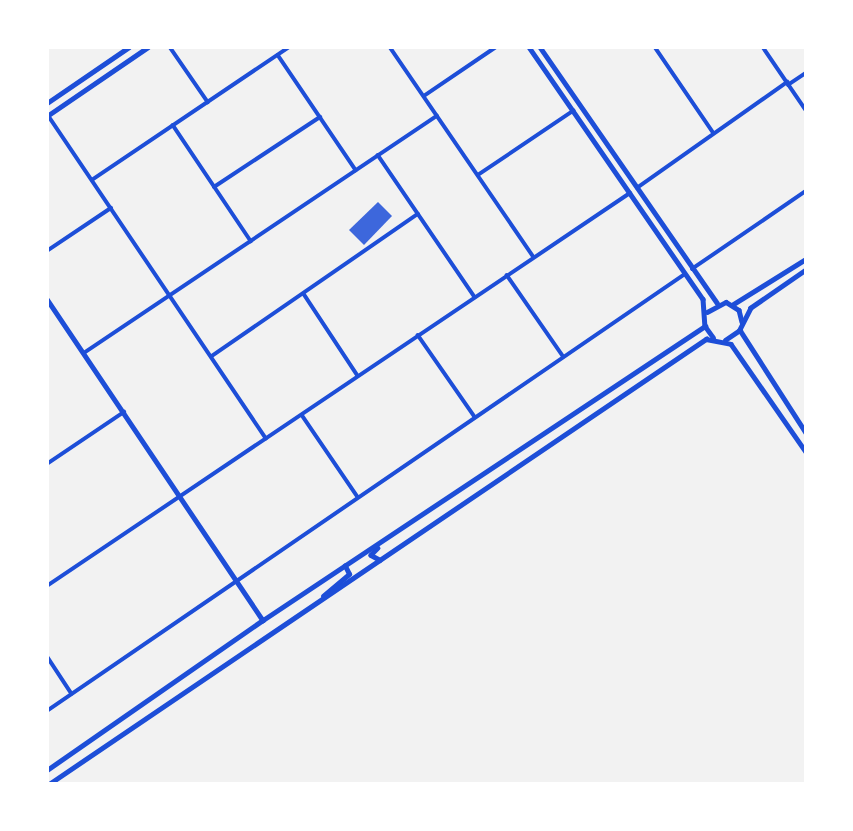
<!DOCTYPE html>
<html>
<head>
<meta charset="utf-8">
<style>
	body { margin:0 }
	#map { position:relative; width:853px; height:831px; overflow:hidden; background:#f2f2f2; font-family:"Source Sans 3",sans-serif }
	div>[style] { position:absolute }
	.building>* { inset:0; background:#3d67dc }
	.minor>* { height:3.5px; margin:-1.75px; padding:0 1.75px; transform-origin:1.75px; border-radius:1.75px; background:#1d4ed8 }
	.tertiary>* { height:4.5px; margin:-2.25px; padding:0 2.25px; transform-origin:2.25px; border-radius:2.25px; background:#1d4ed8 }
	span { translate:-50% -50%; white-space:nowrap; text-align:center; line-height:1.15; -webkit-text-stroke:6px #fff; paint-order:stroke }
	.frame { position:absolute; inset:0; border:49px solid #fff; pointer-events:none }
</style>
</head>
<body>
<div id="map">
	<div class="building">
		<i style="clip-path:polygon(378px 202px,392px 216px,364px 245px,349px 230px)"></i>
	</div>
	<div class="minor">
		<i style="left:170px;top:47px;width:67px;rotate:55.4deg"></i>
		<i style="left:390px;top:47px;width:253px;rotate:55.6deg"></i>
		<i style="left:655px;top:47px;width:103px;rotate:55.7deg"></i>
		<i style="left:763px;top:47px;width:76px;rotate:55.7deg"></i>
		<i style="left:278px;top:55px;width:139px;rotate:55.9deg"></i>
		<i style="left:788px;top:85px;width:22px;rotate:-34deg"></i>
		<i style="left:424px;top:96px;width:87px;rotate:-34.2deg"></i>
		<i style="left:48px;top:115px;width:390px;rotate:56deg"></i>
		<i style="left:173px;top:125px;width:140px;rotate:56.1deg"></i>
		<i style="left:378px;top:155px;width:172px;rotate:55.7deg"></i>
		<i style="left:478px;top:175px;width:115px;rotate:-34deg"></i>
		<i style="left:92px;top:180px;width:238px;rotate:-34deg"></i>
		<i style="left:214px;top:187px;width:127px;rotate:-33.4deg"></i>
		<i style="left:637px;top:188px;width:184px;rotate:-35.2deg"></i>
		<i style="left:47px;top:251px;width:77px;rotate:-33.9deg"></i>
		<i style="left:692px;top:269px;width:138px;rotate:-34.4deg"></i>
		<i style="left:507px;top:275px;width:98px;rotate:55.3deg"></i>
		<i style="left:304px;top:294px;width:98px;rotate:56.6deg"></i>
		<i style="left:418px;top:335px;width:100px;rotate:55.2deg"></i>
		<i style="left:84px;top:353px;width:425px;rotate:-33.9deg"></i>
		<i style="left:212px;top:356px;width:250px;rotate:-34.6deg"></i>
		<i style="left:302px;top:415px;width:99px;rotate:55.7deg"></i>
		<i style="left:47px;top:464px;width:93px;rotate:-34deg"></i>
		<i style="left:47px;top:586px;width:703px;rotate:-33.98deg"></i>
		<i style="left:47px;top:656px;width:45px;rotate:56.7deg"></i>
		<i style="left:47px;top:711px;width:773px;rotate:-34.41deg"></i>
	</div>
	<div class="tertiary">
		<i style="left:529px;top:47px;width:306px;rotate:55.4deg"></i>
		<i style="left:703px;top:299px;width:27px;rotate:86deg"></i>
		<i style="left:705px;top:326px;width:14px;rotate:54deg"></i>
		<i style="left:540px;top:47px;width:311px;rotate:55.3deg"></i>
		<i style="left:47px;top:103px;width:99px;rotate:-34.3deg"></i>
		<i style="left:47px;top:116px;width:122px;rotate:-34.3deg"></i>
		<i style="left:806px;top:270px;width:67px;rotate:145.4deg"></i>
		<i style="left:751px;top:308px;width:25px;rotate:117deg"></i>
		<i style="left:740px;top:330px;width:122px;rotate:57.3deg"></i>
		<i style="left:47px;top:299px;width:387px;rotate:56.1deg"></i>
		<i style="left:732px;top:305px;width:87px;rotate:-31.9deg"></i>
		<i style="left:707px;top:312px;width:21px;rotate:-28deg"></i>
		<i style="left:726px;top:302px;width:15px;rotate:32deg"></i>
		<i style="left:739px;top:310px;width:12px;rotate:76deg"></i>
		<i style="left:725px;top:340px;width:18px;rotate:-34deg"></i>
		<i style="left:378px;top:548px;width:10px;rotate:135deg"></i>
		<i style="left:371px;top:555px;width:10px;rotate:29deg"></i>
		<i style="left:323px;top:596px;width:34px;rotate:-40deg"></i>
		<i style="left:349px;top:574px;width:9px;rotate:-117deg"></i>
		<i style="left:47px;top:770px;width:263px;rotate:-34.8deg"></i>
		<i style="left:263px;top:620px;width:531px;rotate:-33.63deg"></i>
		<i style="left:49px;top:784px;width:794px;rotate:-34.11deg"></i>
		<i style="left:706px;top:339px;width:25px;rotate:11deg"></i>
		<i style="left:731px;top:344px;width:131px;rotate:55.2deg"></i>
	</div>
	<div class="frame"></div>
</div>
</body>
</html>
